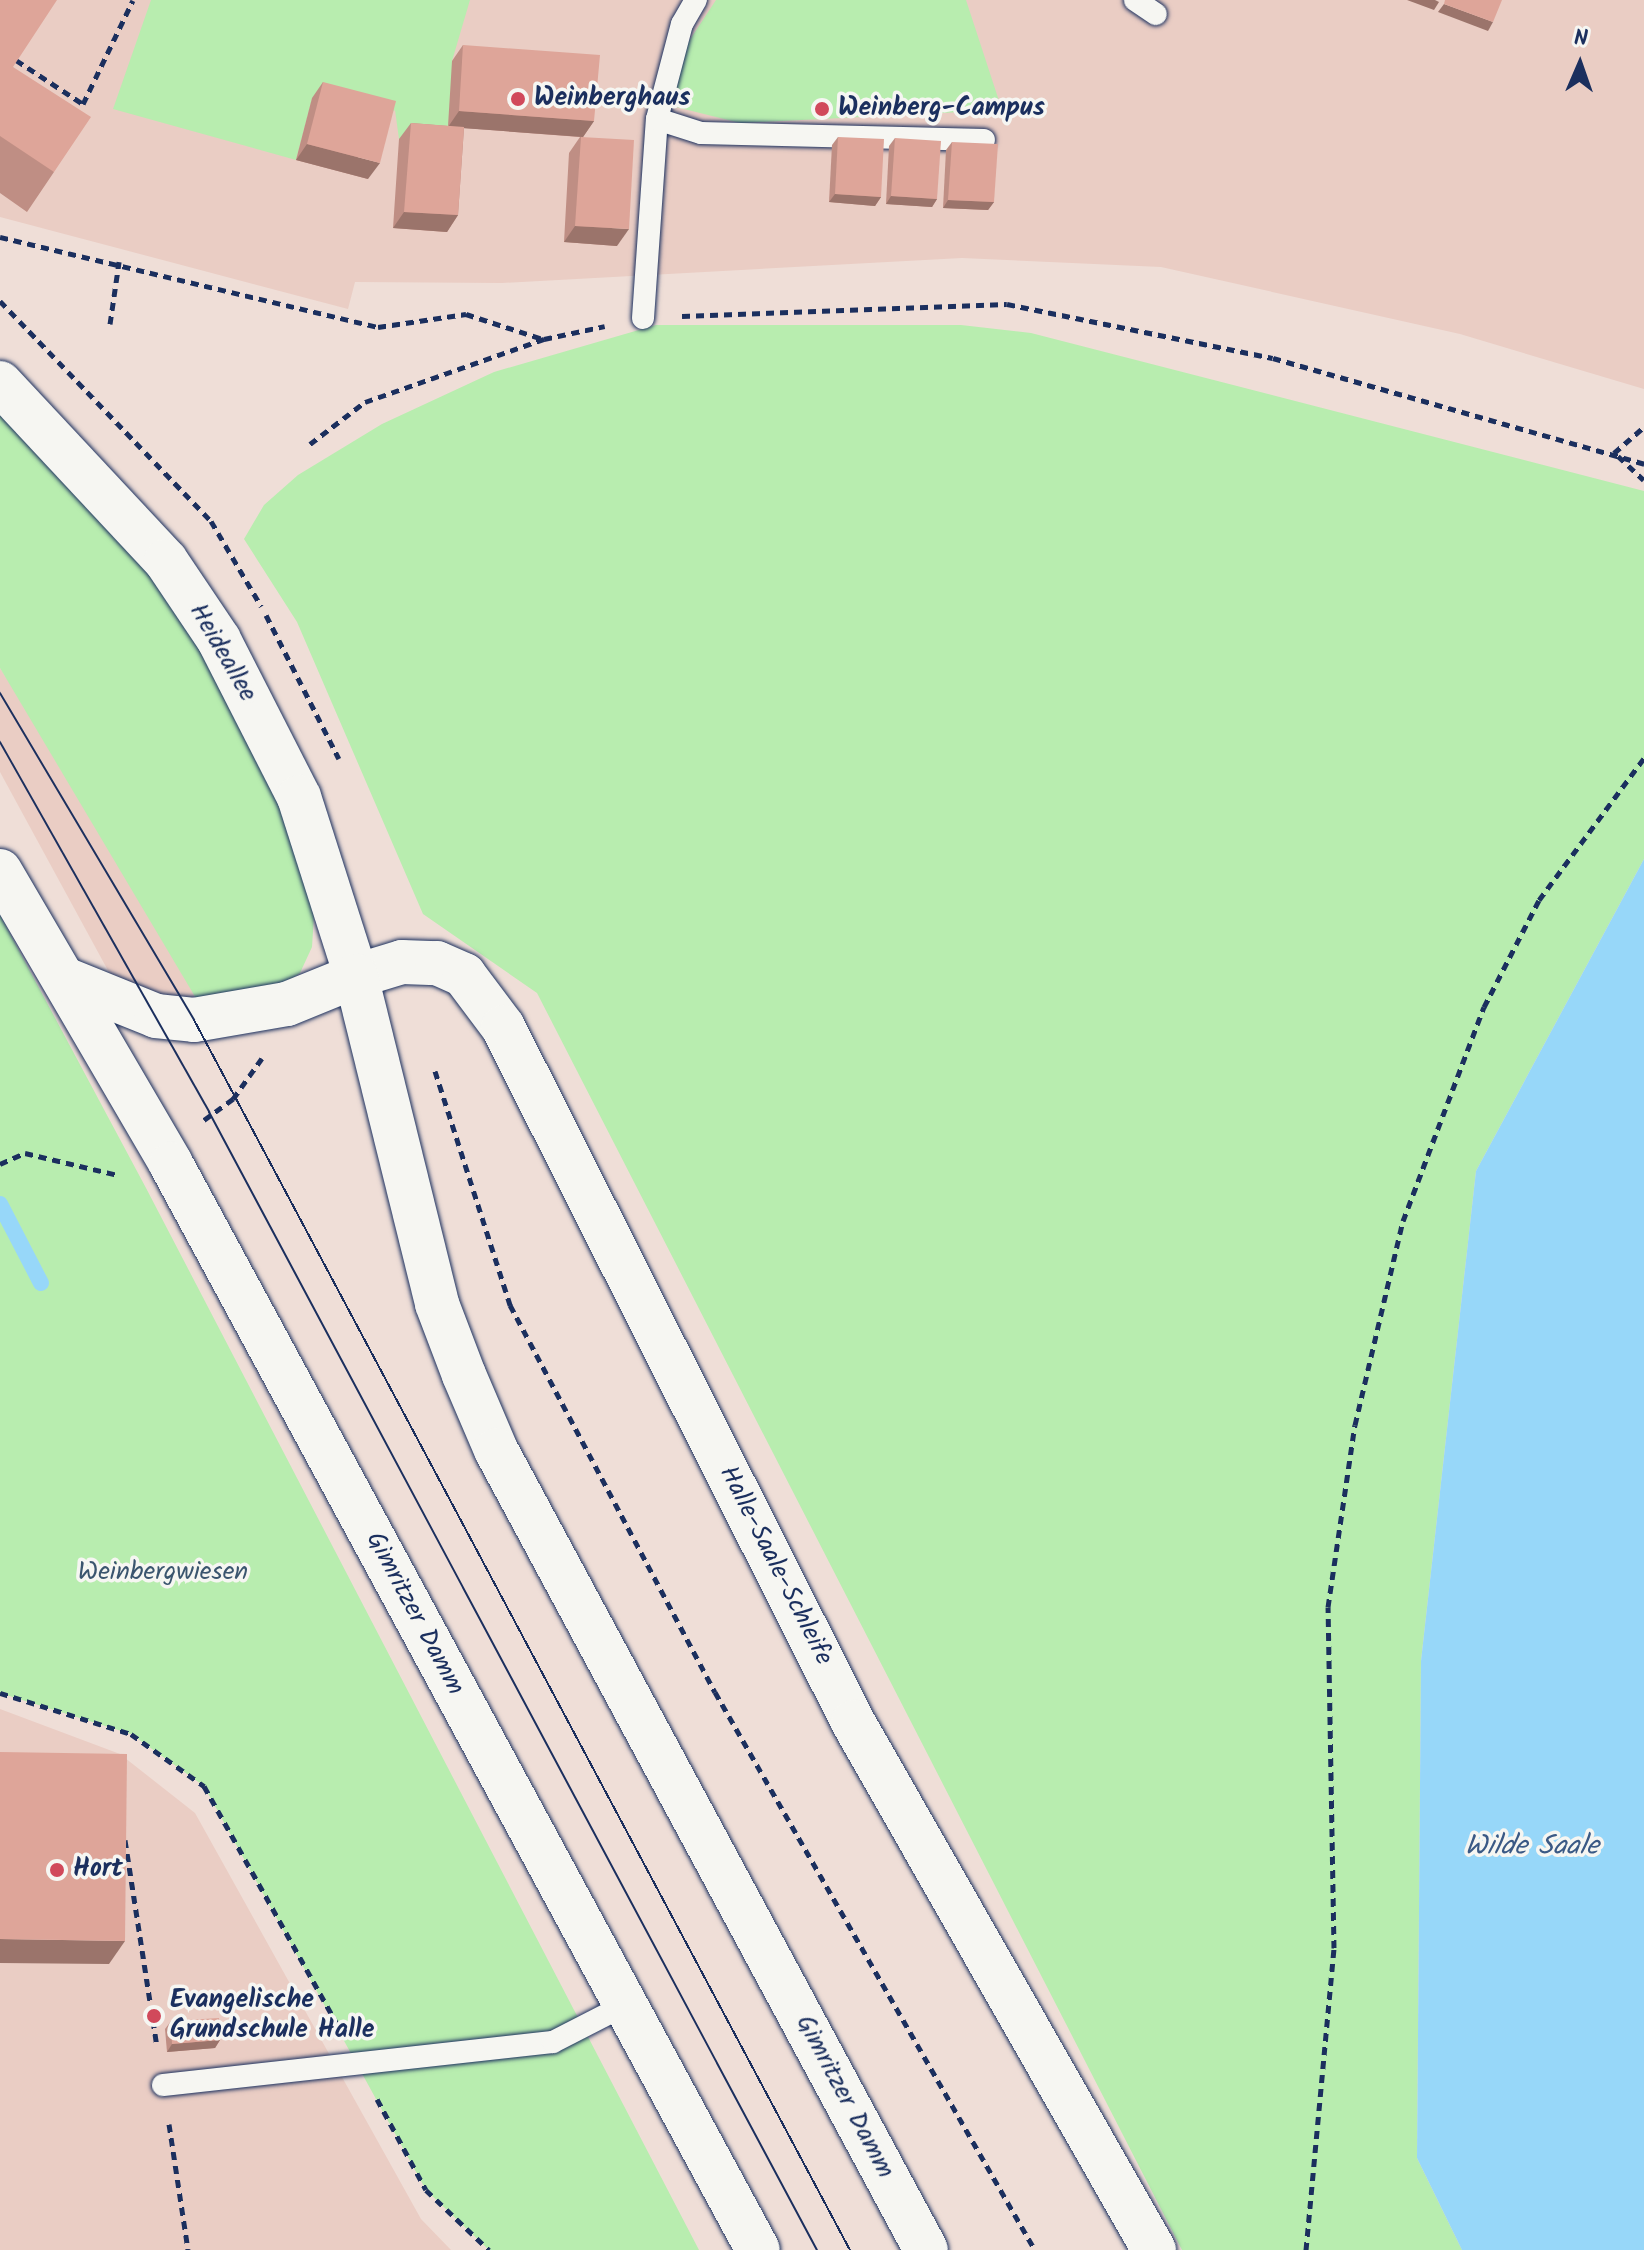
<!DOCTYPE html>
<html>
<head>
<meta charset="utf-8">
<style>
	body { margin:0 }
	#map { position:relative; width:1644px; height:2250px; overflow:hidden; background:#efded7; font-family:Kalam,sans-serif }
	div>[style] { position:absolute }
	.built>* { inset:0; background:#eacdc4 }
	.green>* { inset:0; background:#b8edaf }
	.water>* { inset:0; background:#97d7f9 }
	.stream>* { height:16px; margin:-8px; padding:0 8px; transform-origin:8px; border-radius:8px; background:#97d7f9 }
	.path>* { height:5px; margin-top:-2.5px; transform-origin:0; background:repeating-linear-gradient(90deg,#1b2f5e 0 8px,transparent 0 14px) }
	.roads { filter:drop-shadow(0 0 2px #1b2f5e) drop-shadow(0 0 2px #1b2f5e) }
	.service>* { height:22px; margin:-11px; padding:0 11px; transform-origin:11px; border-radius:11px; background:#f6f6f2 }
	.minor>* { height:44px; margin:-22px; padding:0 22px; transform-origin:22px; border-radius:22px; background:#f6f6f2 }
	.secondary>* { height:44px; margin:-22px; padding:0 22px; transform-origin:22px; border-radius:22px; background:#f6f6f2 }
	.tram>* { height:2px; margin:-1px; padding:0 1px; transform-origin:1px; border-radius:1px; background:#1b2f5e }
	.wall>* { inset:0; background:#bf8e84 }
	.shaded-wall>* { inset:0; background:#9b746b }
	.building>* { inset:0; background:#dea599 }
	.dots>* { width:22px; height:22px; translate:-50% -50%; box-sizing:border-box; border:4px solid #f6f6f2; border-radius:50% }
	span { translate:-50% -50%; white-space:nowrap; text-align:center; line-height:1.15; -webkit-text-stroke:7px #f6f6f2; paint-order:stroke }
	.poi-label { font-size:26px; color:#1b2f5e; font-weight:700 }
	.left { translate:0 -50%; text-align:left }
	.street-label { font-size:26px; color:#1b2f5e }
	.park-label { font-size:26px; color:#3a556e }
	.water-label { font-size:28px; color:#3a5985; font-style:italic }
	.north { position:absolute; left:1540px; top:24px; width:80px; height:80px; -webkit-text-stroke:6px #f6f6f2; paint-order:stroke; rotate:2deg; font-size:22px; font-weight:700; line-height:32px; text-align:center; color:#1b2f5e }
	.north::after { content:''; display:block; margin:auto; width:28px; height:36px; background:#1b2f5e; clip-path:polygon(50% 0,100% 100%,50% 72%,0 100%) }
</style>
</head>
<body>
<div id="map">
	<div class="built">
		<i style="clip-path:polygon(0 0,1644px 0,1644px 389px,1460px 334px,1161px 267px,962px 258px,502px 283px,355px 282px,348px 309px,0 217px)"></i>
		<i style="clip-path:polygon(0 668px,89px 807px,200px 1005px,167px 1001px,111px 976px,0 772px)"></i>
		<i style="clip-path:polygon(0 1709px,120px 1754px,195px 1813px,421px 2219px,451px 2250px,0 2250px)"></i>
	</div>
	<div class="green">
		<i style="clip-path:polygon(151px 0,470px 0,452px 61px,453px 143px,399px 139px,395px 110px,385px 117px,312px 99px,296px 160px,113px 109px)"></i>
		<i style="clip-path:polygon(716px 0,966px 0,1002px 110px,740px 123px,672px 106px,687px 44px)"></i>
		<i style="clip-path:polygon(656px 325px,961px 325px,1031px 333px,1644px 491px,1644px 859px,1476px 1171px,1421px 1661px,1417px 2158px,1462px 2250px,1182px 2250px,537px 993px,423px 914px,297px 622px,244px 539px,264px 505px,298px 475px,382px 424px,494px 372px)"></i>
		<i style="clip-path:polygon(0 409px,97px 500px,205px 648px,294px 824px,314px 915px,312px 947px,300px 973px,277px 989px,200px 1005px,0 668px)"></i>
		<i style="clip-path:polygon(0 915px,146px 1188px,699px 2250px,489px 2250px,426px 2190px,204px 1786px,131px 1734px,0 1693px)"></i>
	</div>
	<div class="water">
		<i style="clip-path:polygon(1644px 859px,1644px 2250px,1462px 2250px,1417px 2158px,1421px 1661px,1476px 1171px)"></i>
	</div>
	<div class="stream">
		<i style="left:0;top:1204px;width:89px;rotate:62.6deg"></i>
	</div>
	<div class="path">
		<i style="left:16px;top:60px;width:80px;rotate:33.3deg"></i>
		<i style="left:83px;top:104px;width:115px;rotate:-64.3deg"></i>
		<i style="left:0;top:237px;width:389px;rotate:13.4deg"></i>
		<i style="left:378px;top:327px;width:89px;rotate:-8.4deg"></i>
		<i style="left:466px;top:314px;width:81px;rotate:18deg"></i>
		<i style="left:0;top:301px;width:305px;rotate:46.2deg"></i>
		<i style="left:211px;top:521px;width:99px;rotate:59.5deg"></i>
		<i style="left:682px;top:316px;width:325px;rotate:-2.1deg"></i>
		<i style="left:1007px;top:304px;width:271px;rotate:11.5deg"></i>
		<i style="left:1273px;top:358px;width:386px;rotate:15.9deg"></i>
		<i style="left:110px;top:324px;width:63px;rotate:-81.7deg"></i>
		<i style="left:310px;top:444px;width:69px;rotate:-37.4deg"></i>
		<i style="left:365px;top:402px;width:190px;rotate:-19.4deg"></i>
		<i style="left:544px;top:339px;width:62px;rotate:-12deg"></i>
		<i style="left:1614px;top:453px;width:40px;rotate:-41deg"></i>
		<i style="left:1618px;top:456px;width:35px;rotate:43deg"></i>
		<i style="left:266px;top:615px;width:161px;rotate:63.1deg"></i>
		<i style="left:435px;top:1071px;width:246px;rotate:72.2deg"></i>
		<i style="left:510px;top:1305px;width:438px;rotate:62.1deg"></i>
		<i style="left:715px;top:1692px;width:643px;rotate:60.17deg"></i>
		<i style="left:204px;top:1120px;width:36px;rotate:-36deg"></i>
		<i style="left:233px;top:1099px;width:50px;rotate:-54.7deg"></i>
		<i style="left:0;top:1164px;width:27px;rotate:-24deg"></i>
		<i style="left:25px;top:1153px;width:96px;rotate:13.3deg"></i>
		<i style="left:0;top:1693px;width:137px;rotate:17.4deg"></i>
		<i style="left:131px;top:1734px;width:90px;rotate:35.5deg"></i>
		<i style="left:204px;top:1786px;width:275px;rotate:60.8deg"></i>
		<i style="left:125px;top:1840px;width:209px;rotate:81.2deg"></i>
		<i style="left:377px;top:2099px;width:103px;rotate:61.7deg"></i>
		<i style="left:426px;top:2190px;width:87px;rotate:43.6deg"></i>
		<i style="left:169px;top:2124px;width:127px;rotate:81.4deg"></i>
		<i style="left:1306px;top:2250px;width:303px;rotate:-84.7deg"></i>
		<i style="left:1334px;top:1948px;width:341px;rotate:-91deg"></i>
		<i style="left:1328px;top:1607px;width:184px;rotate:-81.6deg"></i>
		<i style="left:1355px;top:1425px;width:210px;rotate:-76.8deg"></i>
		<i style="left:1403px;top:1221px;width:229px;rotate:-69.3deg"></i>
		<i style="left:1484px;top:1007px;width:120px;rotate:-62.8deg"></i>
		<i style="left:1539px;top:900px;width:177px;rotate:-53.5deg"></i>
	</div>
	<div class="roads">
		<div class="service">
			<i style="left:1135px;top:0;width:25px;rotate:34deg"></i>
			<i style="left:657px;top:119px;width:46px;rotate:17.7deg"></i>
			<i style="left:701px;top:133px;width:283px;rotate:1.4deg"></i>
			<i style="left:643px;top:318px;width:199px;rotate:-86deg"></i>
			<i style="left:657px;top:119px;width:98px;rotate:-75.3deg"></i>
			<i style="left:682px;top:24px;width:28px;rotate:-60deg"></i>
			<i style="left:163px;top:2085px;width:392px;rotate:-6.3deg"></i>
			<i style="left:553px;top:2042px;width:81px;rotate:-27.2deg"></i>
		</div>
		<div class="minor">
			<i style="left:356px;top:976px;width:48px;rotate:-16.9deg"></i>
			<i style="left:402px;top:962px;width:35px;rotate:2deg"></i>
			<i style="left:437px;top:963px;width:30px;rotate:24deg"></i>
			<i style="left:464px;top:975px;width:65px;rotate:53.1deg"></i>
			<i style="left:503px;top:1027px;width:778px;rotate:63.27deg"></i>
			<i style="left:853px;top:1722px;width:608px;rotate:60.31deg"></i>
		</div>
		<div class="secondary">
			<i style="left:0;top:383px;width:243px;rotate:47deg"></i>
			<i style="left:166px;top:561px;width:95px;rotate:56.1deg"></i>
			<i style="left:219px;top:640px;width:176px;rotate:63deg"></i>
			<i style="left:299px;top:797px;width:188px;rotate:72.3deg"></i>
			<i style="left:356px;top:976px;width:338px;rotate:76.1deg"></i>
			<i style="left:437px;top:1304px;width:76px;rotate:69.2deg"></i>
			<i style="left:464px;top:1375px;width:82px;rotate:66.9deg"></i>
			<i style="left:496px;top:1450px;width:908px;rotate:61.74deg"></i>
			<i style="left:0;top:871px;width:339px;rotate:59.7deg"></i>
			<i style="left:171px;top:1164px;width:1234px;rotate:61.61deg"></i>
			<i style="left:67px;top:980px;width:96px;rotate:22deg"></i>
			<i style="left:156px;top:1016px;width:38px;rotate:6deg"></i>
			<i style="left:194px;top:1020px;width:94px;rotate:-9.8deg"></i>
			<i style="left:287px;top:1004px;width:74px;rotate:-22.1deg"></i>
		</div>
	</div>
	<div class="tram">
		<i style="left:0;top:693px;width:380px;rotate:59.3deg"></i>
		<i style="left:194px;top:1020px;width:1394px;rotate:61.93deg"></i>
		<i style="left:0;top:742px;width:425px;rotate:60.5deg"></i>
		<i style="left:209px;top:1112px;width:1290px;rotate:61.89deg"></i>
	</div>
	<div class="wall">
		<i style="clip-path:polygon(0 0,13px 67px,54px 172px,27px 212px,0 193px)"></i>
		<i style="clip-path:polygon(463px 45px,594px 121px,583px 137px,617px 246px,564px 242px,569px 153px,580px 137px,464px 128px,458px 215px,447px 232px,393px 228px,399px 139px,411px 123px,448px 126px,452px 61px)"></i>
		<i style="clip-path:polygon(323px 82px,368px 179px,296px 160px,312px 98px)"></i>
		<i style="clip-path:polygon(838px 137px,881px 197px,875px 206px,829px 202px,832px 145px)"></i>
		<i style="clip-path:polygon(895px 138px,937px 199px,932px 207px,886px 204px,889px 146px)"></i>
		<i style="clip-path:polygon(952px 142px,994px 202px,988px 210px,943px 208px,946px 150px)"></i>
		<i style="clip-path:polygon(171px 2021px,220px 2040px,215px 2048px,167px 2052px,165px 2029px)"></i>
	</div>
	<div class="shaded-wall">
		<i style="clip-path:polygon(1407px 0,1435px 0,1439px 2px,1434px 10px)"></i>
		<i style="clip-path:polygon(1444px 4px,1493px 22px,1488px 31px,1438px 12px)"></i>
		<i style="clip-path:polygon(459px 111px,594px 121px,583px 137px,448px 127px)"></i>
		<i style="clip-path:polygon(307px 144px,380px 163px,368px 179px,296px 160px)"></i>
		<i style="clip-path:polygon(835px 194px,881px 197px,875px 206px,829px 202px)"></i>
		<i style="clip-path:polygon(891px 196px,937px 199px,932px 207px,886px 204px)"></i>
		<i style="clip-path:polygon(948px 200px,994px 202px,988px 210px,943px 208px)"></i>
		<i style="clip-path:polygon(404px 212px,458px 215px,447px 232px,393px 228px)"></i>
		<i style="clip-path:polygon(575px 226px,629px 229px,617px 246px,564px 242px)"></i>
		<i style="clip-path:polygon(0 1939px,125px 1941px,109px 1964px,0 1963px)"></i>
		<i style="clip-path:polygon(220px 2040px,215px 2048px,167px 2052px,172px 2044px)"></i>
	</div>
	<div class="building">
		<i style="clip-path:polygon(0 0,57px 0,13px 67px,91px 117px,54px 172px,0 136px)"></i>
		<i style="clip-path:polygon(1445px 0,1502px 0,1493px 22px,1444px 4px)"></i>
		<i style="clip-path:polygon(463px 45px,600px 55px,594px 121px,459px 111px)"></i>
		<i style="clip-path:polygon(323px 82px,396px 101px,380px 163px,307px 144px)"></i>
		<i style="clip-path:polygon(411px 123px,464px 127px,458px 215px,404px 212px)"></i>
		<i style="clip-path:polygon(581px 137px,634px 140px,629px 229px,575px 226px)"></i>
		<i style="clip-path:polygon(838px 137px,884px 139px,881px 197px,835px 194px)"></i>
		<i style="clip-path:polygon(895px 138px,941px 141px,937px 199px,891px 196px)"></i>
		<i style="clip-path:polygon(952px 142px,998px 144px,994px 202px,948px 200px)"></i>
		<i style="clip-path:polygon(0 1752px,127px 1754px,125px 1941px,0 1939px)"></i>
		<i style="clip-path:polygon(219px 2018px,220px 2040px,172px 2044px,171px 2021px)"></i>
	</div>
	<div class="dots">
		<i style="left:518px;top:99px;background:#d1495b"></i>
		<i style="left:822px;top:109px;background:#d1495b"></i>
		<i style="left:57px;top:1870px;background:#d1495b"></i>
		<i style="left:154px;top:2016px;background:#d1495b"></i>
	</div>
	<div class="poi-label">
		<span class="left" style="left:534px;top:99px">Weinberghaus</span>
		<span class="left" style="left:838px;top:109px">Weinberg-Campus</span>
		<span class="left" style="left:73px;top:1870px">Hort</span>
		<span class="left" style="left:170px;top:2016px">Evangelische<br>Grundschule Halle</span>
	</div>
	<div class="street-label">
		<span style="left:222px;top:653px;rotate:60deg">Heideallee</span>
		<span style="left:775px;top:1566px;rotate:63deg">Halle-Saale-Schleife</span>
		<span style="left:414px;top:1614px;rotate:62deg">Gimritzer Damm</span>
		<span style="left:844px;top:2097px;rotate:62deg">Gimritzer Damm</span>
	</div>
	<div class="park-label">
		<span style="left:163px;top:1573px">Weinbergwiesen</span>
	</div>
	<div class="water-label">
		<span style="left:1532px;top:1847px">Wilde Saale</span>
	</div>
	<div class="north">N</div>
</div>
</body>
</html>
